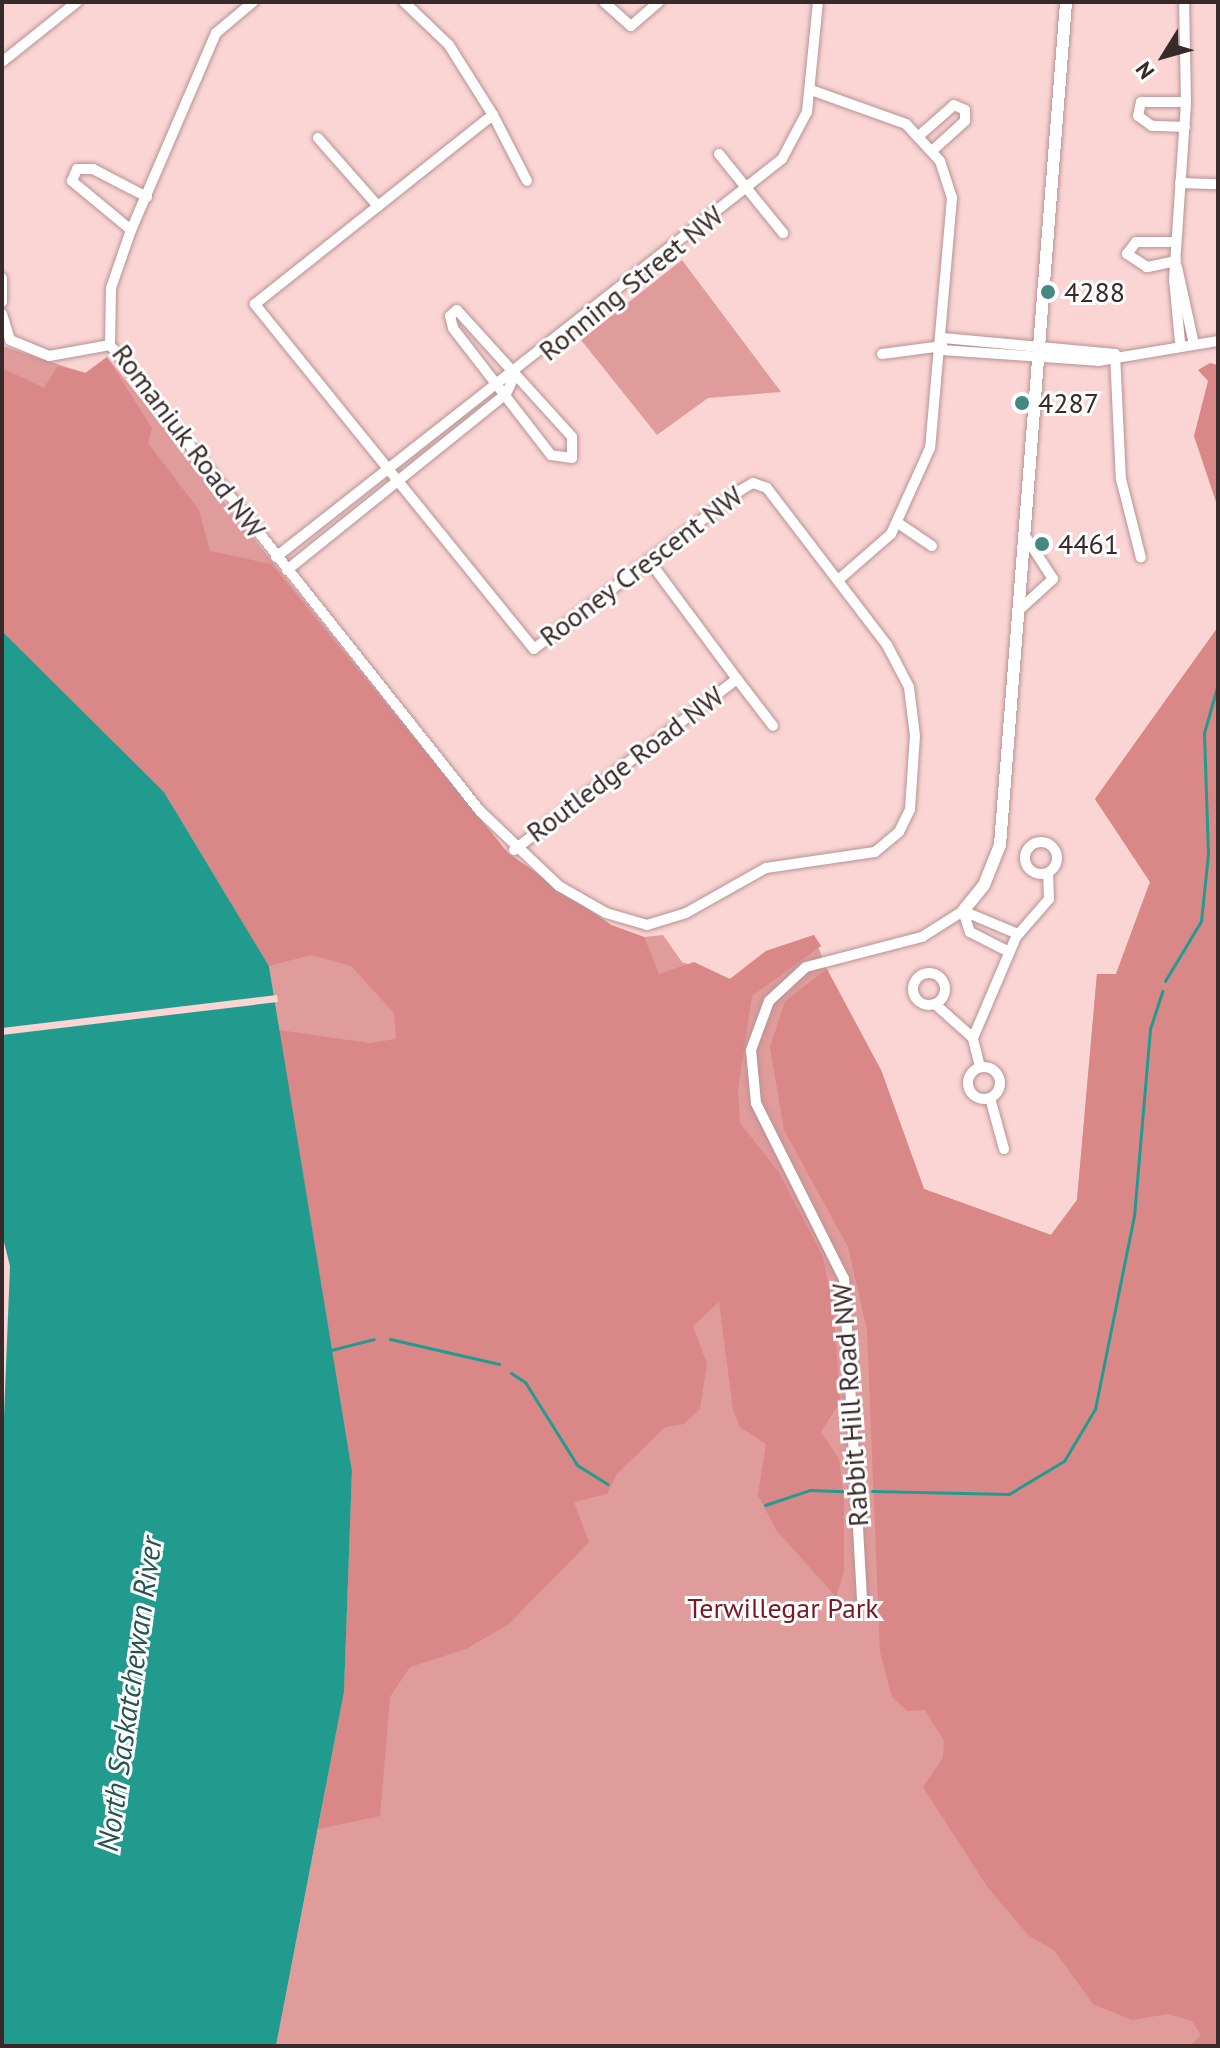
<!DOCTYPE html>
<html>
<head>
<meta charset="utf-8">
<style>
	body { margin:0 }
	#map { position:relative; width:1220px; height:2048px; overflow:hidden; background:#fbd4d4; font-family:"PT Sans",sans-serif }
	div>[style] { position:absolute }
	.green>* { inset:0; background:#e09b9b }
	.forest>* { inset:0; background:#da8788 }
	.water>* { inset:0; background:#229b8f }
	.pier>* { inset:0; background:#fbd4d4 }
	.stream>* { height:3px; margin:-1.5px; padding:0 1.5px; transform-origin:1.5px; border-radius:1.5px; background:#229b8f }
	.roads { filter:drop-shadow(0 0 2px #b79393) drop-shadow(0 0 2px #b79393) }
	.minor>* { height:10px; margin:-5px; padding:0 5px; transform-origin:5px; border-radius:5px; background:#fff }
	.minor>.ring { margin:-5px; padding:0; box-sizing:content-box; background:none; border:10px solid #fff; border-radius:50% }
	.tertiary>* { height:12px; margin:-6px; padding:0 6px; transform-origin:6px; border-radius:6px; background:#fff }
	.dots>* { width:22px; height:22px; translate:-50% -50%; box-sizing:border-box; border:4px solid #fff; border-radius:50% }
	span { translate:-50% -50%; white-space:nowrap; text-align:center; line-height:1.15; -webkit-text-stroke:6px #fff; paint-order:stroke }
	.street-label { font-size:28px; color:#392a2a }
	.poi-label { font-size:28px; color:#392a2a }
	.left { translate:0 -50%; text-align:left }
	.park-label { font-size:28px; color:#7a1825 }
	.water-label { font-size:30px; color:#25544f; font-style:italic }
	.frame { position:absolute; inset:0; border:4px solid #392a2a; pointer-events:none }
	.north { position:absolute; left:1124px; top:16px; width:80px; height:80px; -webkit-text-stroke:6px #fff; paint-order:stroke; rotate:233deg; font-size:22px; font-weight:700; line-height:32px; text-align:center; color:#392a2a }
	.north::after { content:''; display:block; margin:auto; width:28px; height:36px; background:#392a2a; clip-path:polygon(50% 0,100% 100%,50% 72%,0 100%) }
</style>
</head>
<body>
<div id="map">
	<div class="green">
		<i style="clip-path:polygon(682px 260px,781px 392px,708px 398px,657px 435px,581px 340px)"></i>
		<i style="clip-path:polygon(2px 346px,85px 373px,107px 357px,508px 853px,611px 925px,644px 937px,663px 935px,682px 962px,730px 979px,766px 951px,814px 935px,832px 984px,881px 1070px,924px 1189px,1051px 1235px,1077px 1200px,1097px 974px,1116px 974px,1150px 882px,1095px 799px,1218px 627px,1218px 2046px,276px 2046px,344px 1692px,352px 1471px,269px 966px,164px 792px,2px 631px)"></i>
	</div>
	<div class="forest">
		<i style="clip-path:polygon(107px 357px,152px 428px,148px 443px,199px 510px,210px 551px,271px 564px,508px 853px,611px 925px,644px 937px,659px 974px,694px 962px,730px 979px,766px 951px,814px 935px,821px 946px,752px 996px,738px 1090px,740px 1123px,778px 1171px,823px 1257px,834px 1311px,840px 1402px,821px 1432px,839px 1459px,844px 1501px,844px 1572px,836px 1597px,776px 1530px,758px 1495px,766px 1444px,740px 1427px,733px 1410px,719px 1302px,693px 1326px,707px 1364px,700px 1409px,684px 1424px,665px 1427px,617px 1474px,607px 1494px,574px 1502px,589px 1542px,509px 1624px,466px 1649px,410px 1667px,390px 1697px,380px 1816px,318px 1829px,344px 1692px,352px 1471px,279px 1030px,369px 1043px,396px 1039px,394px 1013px,351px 966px,311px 955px,269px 966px,164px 792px,2px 631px,2px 368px,44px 388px,58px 366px,86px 373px)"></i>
		<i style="clip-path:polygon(1210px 363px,1218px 365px,1218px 508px,1194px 436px,1208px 381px,1198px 370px)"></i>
		<i style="clip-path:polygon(1218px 627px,1218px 2046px,1190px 2046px,1201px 2035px,1192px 2021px,1168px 2014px,1132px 2020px,1093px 2004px,1054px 1950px,1029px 1936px,988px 1888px,923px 1787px,943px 1758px,944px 1741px,925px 1710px,907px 1711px,892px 1697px,880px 1652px,867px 1330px,848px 1247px,784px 1130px,770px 1047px,785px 1001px,827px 969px,881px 1070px,924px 1189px,1051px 1235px,1077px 1200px,1097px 974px,1116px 974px,1150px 882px,1095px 799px)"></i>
	</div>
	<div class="water">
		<i style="clip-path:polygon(2px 631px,164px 792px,269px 966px,352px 1471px,344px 1692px,276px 2046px,2px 2046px,2px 1466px,10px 1266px,2px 1234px)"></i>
	</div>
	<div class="pier">
		<i style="clip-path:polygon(277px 995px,278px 1002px,2px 1035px,2px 1028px)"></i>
	</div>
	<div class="stream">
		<i style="left:1218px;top:434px;width:22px;rotate:90deg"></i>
		<i style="left:1165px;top:981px;width:70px;rotate:-59deg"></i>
		<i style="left:1201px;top:921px;width:67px;rotate:-84deg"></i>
		<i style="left:1208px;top:854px;width:121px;rotate:-91.9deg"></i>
		<i style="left:1204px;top:733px;width:51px;rotate:-74.1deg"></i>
		<i style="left:390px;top:1339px;width:112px;rotate:12.9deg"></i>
		<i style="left:331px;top:1350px;width:44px;rotate:-14.3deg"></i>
		<i style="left:511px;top:1373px;width:17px;rotate:33deg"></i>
		<i style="left:525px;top:1382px;width:98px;rotate:57.9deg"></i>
		<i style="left:577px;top:1465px;width:36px;rotate:32deg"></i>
		<i style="left:872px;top:1491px;width:137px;rotate:1.3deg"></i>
		<i style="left:1009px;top:1494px;width:64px;rotate:-31deg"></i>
		<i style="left:1064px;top:1461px;width:61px;rotate:-59.2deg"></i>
		<i style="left:1095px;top:1409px;width:197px;rotate:-78.6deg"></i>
		<i style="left:1134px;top:1216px;width:188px;rotate:-85.1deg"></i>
		<i style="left:1150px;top:1029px;width:40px;rotate:-72deg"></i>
		<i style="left:765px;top:1505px;width:47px;rotate:-18.4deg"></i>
		<i style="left:810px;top:1490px;width:33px;rotate:2deg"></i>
	</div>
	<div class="roads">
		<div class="minor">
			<i style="left:253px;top:2px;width:48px;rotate:140deg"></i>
			<i style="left:216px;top:33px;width:215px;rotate:113.3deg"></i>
			<i style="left:131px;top:230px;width:61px;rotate:109deg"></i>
			<i style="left:111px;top:288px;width:57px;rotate:91deg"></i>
			<i style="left:110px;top:345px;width:595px;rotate:51.55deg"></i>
			<i style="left:480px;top:811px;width:109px;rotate:43.5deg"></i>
			<i style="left:559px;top:886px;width:54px;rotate:29.9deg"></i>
			<i style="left:606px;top:913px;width:43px;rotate:16.3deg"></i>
			<i style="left:647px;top:925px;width:41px;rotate:-17.1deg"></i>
			<i style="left:686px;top:913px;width:92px;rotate:-29.4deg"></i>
			<i style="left:766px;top:868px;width:110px;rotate:-8.4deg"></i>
			<i style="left:875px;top:852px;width:31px;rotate:-40deg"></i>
			<i style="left:899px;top:832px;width:25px;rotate:-64deg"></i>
			<i style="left:910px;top:809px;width:73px;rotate:-86.1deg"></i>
			<i style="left:915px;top:736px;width:49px;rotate:-97deg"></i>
			<i style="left:909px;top:687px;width:47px;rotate:-117.6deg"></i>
			<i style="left:887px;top:645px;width:198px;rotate:-127.4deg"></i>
			<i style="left:767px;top:488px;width:15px;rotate:-160deg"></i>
			<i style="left:753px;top:483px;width:14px;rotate:150deg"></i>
			<i style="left:741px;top:490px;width:261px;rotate:142.5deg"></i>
			<i style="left:534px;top:649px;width:444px;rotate:-129deg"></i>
			<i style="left:255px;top:304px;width:304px;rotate:-38.5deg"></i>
			<i style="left:493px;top:115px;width:83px;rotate:-122.2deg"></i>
			<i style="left:449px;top:45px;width:62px;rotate:-136.3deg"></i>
			<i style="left:604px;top:2px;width:36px;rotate:42deg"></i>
			<i style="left:631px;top:26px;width:37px;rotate:-41deg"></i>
			<i style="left:2px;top:62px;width:96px;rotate:-38.7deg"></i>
			<i style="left:811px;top:90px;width:101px;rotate:19.7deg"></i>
			<i style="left:906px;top:124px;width:50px;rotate:47.4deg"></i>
			<i style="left:940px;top:161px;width:39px;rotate:72deg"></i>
			<i style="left:952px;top:198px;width:251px;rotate:95deg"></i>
			<i style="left:930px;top:448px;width:94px;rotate:114.4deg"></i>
			<i style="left:891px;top:534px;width:70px;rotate:139deg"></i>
			<i style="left:493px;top:115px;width:74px;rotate:62.7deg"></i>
			<i style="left:1185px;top:127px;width:33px;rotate:-178deg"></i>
			<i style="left:1152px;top:126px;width:17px;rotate:-144deg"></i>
			<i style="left:1138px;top:116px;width:14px;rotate:-78deg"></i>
			<i style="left:1141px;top:102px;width:45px"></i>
			<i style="left:920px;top:135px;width:45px;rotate:-41.4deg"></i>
			<i style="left:954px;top:105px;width:12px;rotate:24deg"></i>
			<i style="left:965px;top:110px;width:11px;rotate:90deg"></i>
			<i style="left:965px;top:121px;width:43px;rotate:137.8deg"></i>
			<i style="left:318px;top:138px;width:91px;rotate:48.6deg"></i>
			<i style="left:719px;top:154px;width:102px;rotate:51deg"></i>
			<i style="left:1180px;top:183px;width:38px;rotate:2deg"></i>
			<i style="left:131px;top:230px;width:77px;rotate:-140.3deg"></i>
			<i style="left:72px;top:181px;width:13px;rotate:-67deg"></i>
			<i style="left:77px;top:169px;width:16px"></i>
			<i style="left:93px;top:169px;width:61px;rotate:27.4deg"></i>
			<i style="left:1176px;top:261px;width:30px;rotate:168deg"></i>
			<i style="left:1147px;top:267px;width:24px;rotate:-147deg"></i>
			<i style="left:1127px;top:254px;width:15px;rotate:-53deg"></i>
			<i style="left:1136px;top:242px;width:40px"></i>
			<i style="left:1177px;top:267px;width:75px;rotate:77.6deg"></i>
			<i style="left:2px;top:278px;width:24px;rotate:90deg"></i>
			<i style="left:457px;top:310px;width:171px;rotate:47.8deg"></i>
			<i style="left:572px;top:437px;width:21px;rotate:90deg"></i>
			<i style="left:572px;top:458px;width:21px;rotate:-172deg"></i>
			<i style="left:551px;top:455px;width:160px;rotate:-127.7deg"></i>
			<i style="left:453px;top:328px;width:12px;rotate:-104deg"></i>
			<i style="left:450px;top:316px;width:9px;rotate:-41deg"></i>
			<i style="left:2px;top:314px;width:27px;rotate:73deg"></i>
			<i style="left:10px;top:340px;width:42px;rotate:22.3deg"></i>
			<i style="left:49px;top:356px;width:62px;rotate:-10.2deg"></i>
			<i style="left:943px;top:338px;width:173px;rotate:5.3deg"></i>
			<i style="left:1180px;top:342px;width:63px;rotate:-95.4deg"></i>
			<i style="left:1174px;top:279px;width:177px;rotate:-86.1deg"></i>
			<i style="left:1186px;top:102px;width:100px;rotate:-91.1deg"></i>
			<i style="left:942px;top:350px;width:156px;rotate:4deg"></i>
			<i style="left:1098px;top:361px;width:122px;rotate:-9.5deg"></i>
			<i style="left:882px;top:354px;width:61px;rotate:-7.6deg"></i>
			<i style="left:1115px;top:354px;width:125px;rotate:87.3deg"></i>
			<i style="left:1121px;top:479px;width:81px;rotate:75.8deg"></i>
			<i style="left:898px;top:523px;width:41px;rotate:34.1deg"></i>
			<i style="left:276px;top:557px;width:644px;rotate:-38.19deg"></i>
			<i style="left:782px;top:159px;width:53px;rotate:-62deg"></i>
			<i style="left:807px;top:112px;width:111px;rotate:-84.3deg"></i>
			<i style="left:287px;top:570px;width:281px;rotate:-38.8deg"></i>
			<i style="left:506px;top:394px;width:21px;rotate:-65deg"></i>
			<i style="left:1019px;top:610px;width:46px;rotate:-42.4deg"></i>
			<i style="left:1053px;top:579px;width:54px;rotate:-122.8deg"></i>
			<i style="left:737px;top:679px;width:59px;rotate:52.5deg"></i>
			<i class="ring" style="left:1025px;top:842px;width:22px;height:22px"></i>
			<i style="left:514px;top:850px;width:281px;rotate:-37.5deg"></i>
			<i style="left:737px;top:679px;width:146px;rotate:-126.6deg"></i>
			<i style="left:963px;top:911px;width:22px;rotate:72deg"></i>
			<i style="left:970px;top:932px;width:44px;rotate:27.1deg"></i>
			<i style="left:963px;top:911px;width:60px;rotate:22.7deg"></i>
			<i class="ring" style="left:913px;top:973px;width:22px;height:22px"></i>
			<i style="left:935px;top:1004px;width:51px;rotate:41.8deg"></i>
			<i class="ring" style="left:968px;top:1067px;width:22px;height:22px"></i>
			<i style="left:980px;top:1067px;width:30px;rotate:-104deg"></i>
			<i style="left:973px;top:1038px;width:110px;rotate:-66.9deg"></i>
			<i style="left:1016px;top:937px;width:50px;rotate:-49deg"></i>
			<i style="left:1049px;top:899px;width:26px;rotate:-92deg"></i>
			<i style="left:990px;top:1098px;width:53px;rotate:74.6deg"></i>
			<i style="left:862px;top:1599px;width:321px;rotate:-93.2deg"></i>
			<i style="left:844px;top:1279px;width:197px;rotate:-116.6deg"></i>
			<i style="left:756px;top:1103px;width:53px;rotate:-95.4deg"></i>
			<i style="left:751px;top:1050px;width:52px;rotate:-69.8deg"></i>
			<i style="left:769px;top:1001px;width:50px;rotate:-42.6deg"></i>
			<i style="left:806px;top:967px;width:120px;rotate:-14.5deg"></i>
			<i style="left:922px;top:937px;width:49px;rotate:-32.4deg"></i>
		</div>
		<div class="tertiary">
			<i style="left:963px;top:911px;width:33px;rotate:-51deg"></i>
			<i style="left:984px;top:885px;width:43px;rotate:-68.2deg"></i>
			<i style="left:1000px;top:845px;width:846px;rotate:-85.52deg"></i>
		</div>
	</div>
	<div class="dots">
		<i style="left:1048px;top:292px;background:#438980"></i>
		<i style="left:1022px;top:403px;background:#438980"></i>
		<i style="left:1042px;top:544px;background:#438980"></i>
	</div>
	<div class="street-label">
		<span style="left:631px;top:283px;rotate:-39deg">Ronning Street NW</span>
		<span style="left:189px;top:441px;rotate:53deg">Romaniuk Road NW</span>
		<span style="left:641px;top:566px;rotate:-37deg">Rooney Crescent NW</span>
		<span style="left:625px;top:764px;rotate:-37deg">Routledge Road NW</span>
		<span style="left:850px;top:1405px;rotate:-94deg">Rabbit Hill Road NW</span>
	</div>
	<div class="poi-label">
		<span class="left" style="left:1064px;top:292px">4288</span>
		<span class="left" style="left:1038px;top:403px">4287</span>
		<span class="left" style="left:1058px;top:544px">4461</span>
	</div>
	<div class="park-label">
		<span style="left:783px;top:1608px">Terwillegar Park</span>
	</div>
	<div class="water-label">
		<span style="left:129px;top:1694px;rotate:-82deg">North Saskatchewan River</span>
	</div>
	<div class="frame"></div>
	<div class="north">N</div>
</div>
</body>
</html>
